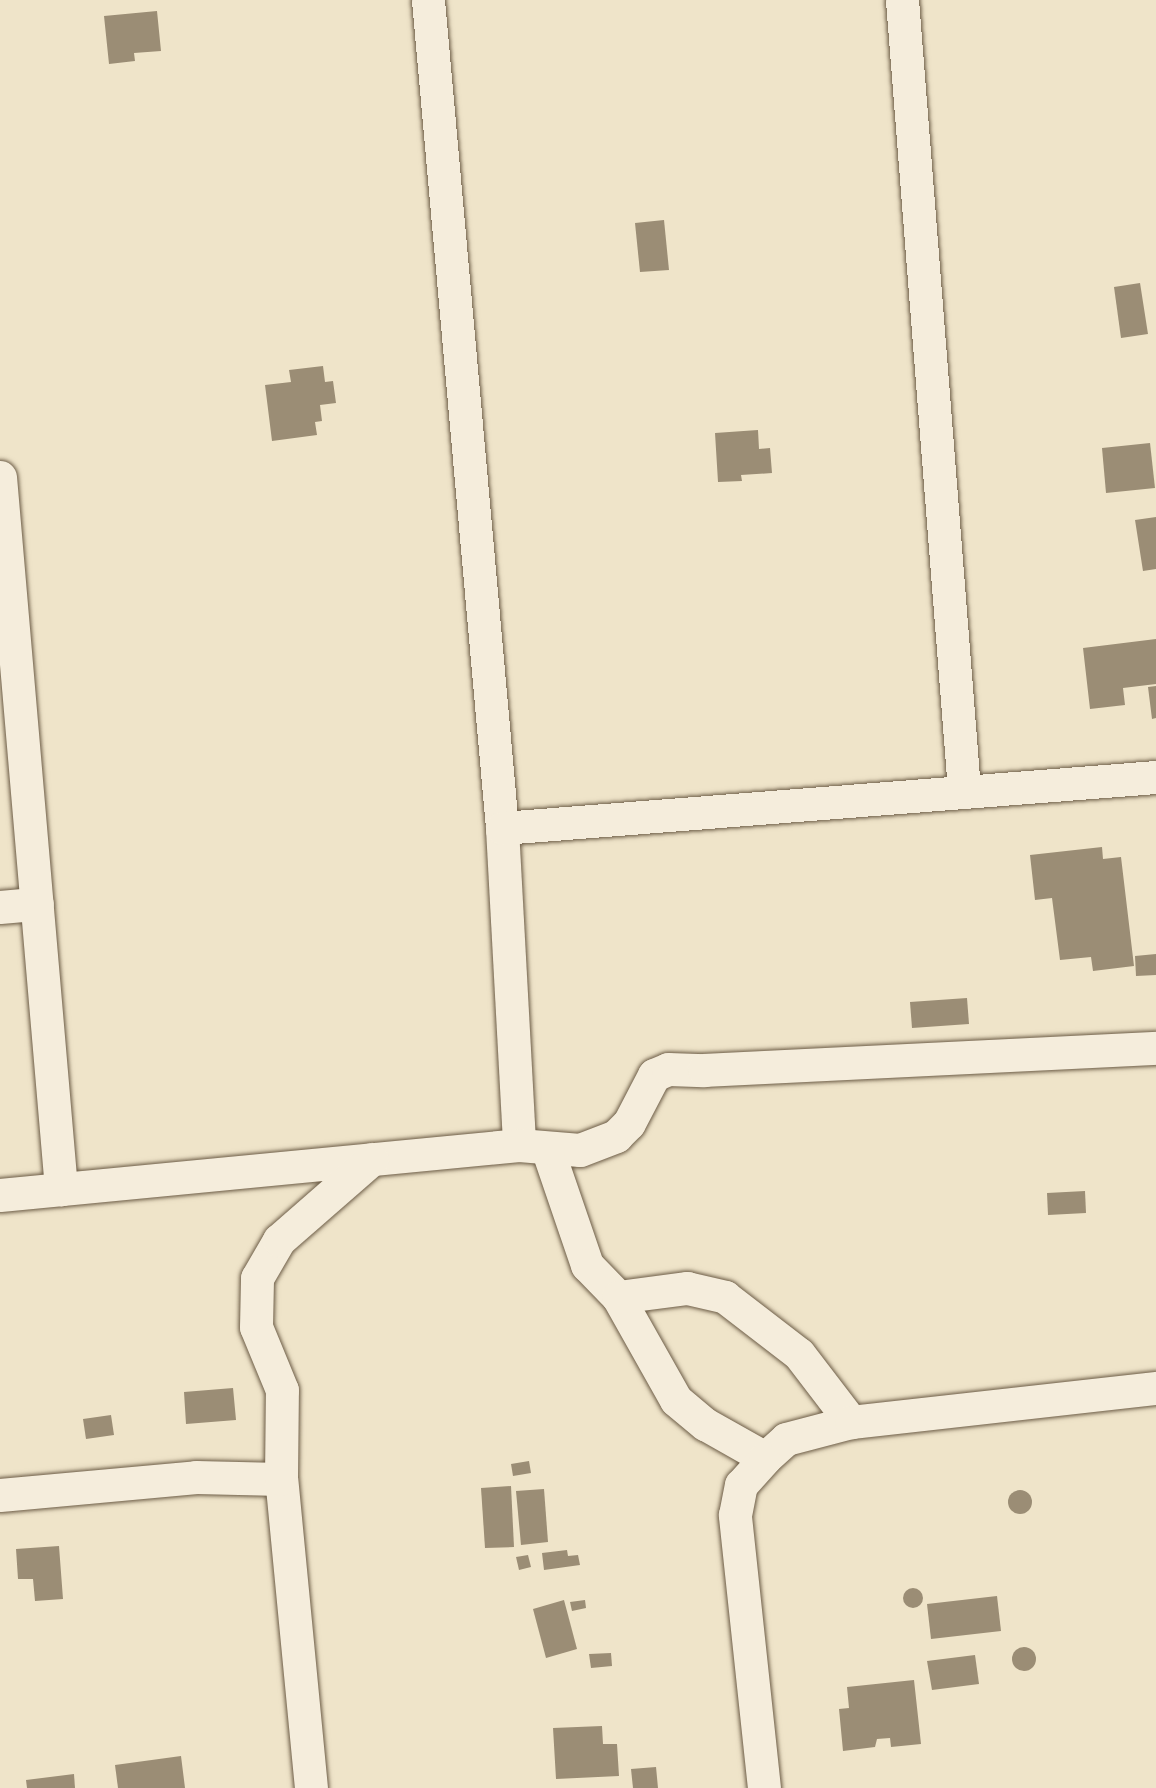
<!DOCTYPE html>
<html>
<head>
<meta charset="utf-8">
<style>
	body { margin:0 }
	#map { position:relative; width:1156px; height:1788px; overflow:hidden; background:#efe4c9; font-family:"Libre Bodoni",serif }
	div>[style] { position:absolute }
	.building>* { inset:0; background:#9b8d75 }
	.round { border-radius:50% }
	.roads { filter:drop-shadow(0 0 2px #6c5c46) drop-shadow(0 0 2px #6c5c46) }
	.minor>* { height:33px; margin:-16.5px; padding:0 16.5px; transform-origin:16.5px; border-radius:16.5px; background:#f5eddc }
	span { translate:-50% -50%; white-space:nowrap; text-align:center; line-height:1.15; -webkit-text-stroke:5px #f5eddc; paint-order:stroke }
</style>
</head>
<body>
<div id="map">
	<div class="building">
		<i style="clip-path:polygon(157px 11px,161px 51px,134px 53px,135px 61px,109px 64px,104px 16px)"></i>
		<i style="clip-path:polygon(664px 220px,669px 270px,640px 272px,635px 223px)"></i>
		<i style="clip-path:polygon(1140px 283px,1148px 334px,1121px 338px,1114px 287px)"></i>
		<i style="clip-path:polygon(323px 366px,325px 382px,333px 381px,336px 403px,320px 405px,322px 421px,315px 422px,317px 435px,272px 441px,265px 385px,291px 382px,289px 370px)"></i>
		<i style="clip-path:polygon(758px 430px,759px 449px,770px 448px,772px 473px,741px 475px,742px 481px,718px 482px,715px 433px)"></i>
		<i style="clip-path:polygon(1150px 443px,1155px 488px,1106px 493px,1102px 448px)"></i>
		<i style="clip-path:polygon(1156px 517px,1156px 569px,1143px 571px,1135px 520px)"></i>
		<i style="clip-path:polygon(1156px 639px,1156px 684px,1123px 688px,1125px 705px,1090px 709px,1083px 648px)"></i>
		<i style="clip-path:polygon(1156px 686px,1156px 718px,1152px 719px,1148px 687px)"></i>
		<i style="clip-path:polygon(1102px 847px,1103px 859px,1121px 857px,1134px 966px,1093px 971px,1091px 957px,1060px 960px,1052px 898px,1035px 900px,1030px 855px)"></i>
		<i style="clip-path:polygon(1156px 954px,1156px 975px,1136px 976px,1135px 956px)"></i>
		<i style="clip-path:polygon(967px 998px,969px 1024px,912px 1028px,910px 1002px)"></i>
		<i style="clip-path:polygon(1085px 1191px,1086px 1213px,1048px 1215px,1047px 1193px)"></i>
		<i style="clip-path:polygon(233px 1388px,236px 1420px,186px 1424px,184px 1392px)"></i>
		<i style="clip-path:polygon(111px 1415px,114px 1435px,86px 1439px,83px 1419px)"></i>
		<i style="clip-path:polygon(529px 1461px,531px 1473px,513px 1476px,511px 1464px)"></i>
		<i style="clip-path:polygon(511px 1486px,514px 1547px,485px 1548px,481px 1488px)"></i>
		<i style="clip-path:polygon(544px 1489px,548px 1542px,521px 1545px,516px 1491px)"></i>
		<i class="round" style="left:1008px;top:1490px;width:24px;height:24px"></i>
		<i style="clip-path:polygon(59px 1546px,63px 1599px,35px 1601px,33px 1579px,18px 1579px,16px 1549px)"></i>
		<i style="clip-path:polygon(567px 1550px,568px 1556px,578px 1555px,580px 1565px,544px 1570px,542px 1553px)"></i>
		<i style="clip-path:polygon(528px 1555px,531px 1567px,519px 1570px,516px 1557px)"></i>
		<i class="round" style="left:903px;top:1588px;width:20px;height:20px"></i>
		<i style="clip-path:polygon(997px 1596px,1001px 1631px,931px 1639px,927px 1604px)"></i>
		<i style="clip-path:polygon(564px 1600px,577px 1649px,546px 1658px,533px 1609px)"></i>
		<i style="clip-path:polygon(585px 1600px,586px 1608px,572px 1611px,570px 1602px)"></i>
		<i class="round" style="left:1012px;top:1647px;width:24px;height:24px"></i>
		<i style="clip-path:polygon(611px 1653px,612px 1666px,591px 1668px,589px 1654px)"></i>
		<i style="clip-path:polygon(975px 1655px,979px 1684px,932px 1690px,927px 1661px)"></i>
		<i style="clip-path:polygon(914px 1680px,921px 1744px,891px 1747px,890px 1738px,877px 1739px,875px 1747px,843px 1751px,839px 1709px,849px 1708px,847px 1687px)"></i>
		<i style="clip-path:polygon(602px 1726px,603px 1744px,617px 1744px,619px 1776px,556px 1779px,553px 1728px)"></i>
		<i style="clip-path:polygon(181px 1756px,185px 1788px,118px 1788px,115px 1765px)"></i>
		<i style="clip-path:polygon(656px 1767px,658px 1788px,633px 1788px,631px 1769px)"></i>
		<i style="clip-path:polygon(74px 1774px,75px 1788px,27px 1788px,26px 1780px)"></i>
	</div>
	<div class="roads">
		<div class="minor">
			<i style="left:428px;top:0;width:831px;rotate:84.89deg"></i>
			<i style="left:502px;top:828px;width:317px;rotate:86.9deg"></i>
			<i style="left:902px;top:0;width:792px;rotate:85.51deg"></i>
			<i style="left:0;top:477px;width:715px;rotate:85.1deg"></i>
			<i style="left:502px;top:828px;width:656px;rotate:-4.46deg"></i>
			<i style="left:0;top:907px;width:37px;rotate:-5deg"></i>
			<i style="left:547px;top:1148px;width:124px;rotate:71.1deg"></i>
			<i style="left:587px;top:1265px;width:45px;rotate:45.9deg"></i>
			<i style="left:618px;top:1297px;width:118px;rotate:60.6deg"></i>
			<i style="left:676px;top:1400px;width:38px;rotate:40deg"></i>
			<i style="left:705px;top:1424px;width:69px;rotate:29.5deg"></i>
			<i style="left:0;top:1195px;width:521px;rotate:-5.5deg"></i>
			<i style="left:519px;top:1145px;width:61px;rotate:4.7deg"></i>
			<i style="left:580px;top:1150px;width:39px;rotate:-21deg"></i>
			<i style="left:616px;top:1136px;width:18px;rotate:-45deg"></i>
			<i style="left:629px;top:1123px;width:54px;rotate:-62.5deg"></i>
			<i style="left:654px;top:1075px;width:15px;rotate:-23deg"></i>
			<i style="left:668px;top:1069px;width:36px;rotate:2deg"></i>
			<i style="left:704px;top:1070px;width:453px;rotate:-2.8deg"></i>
			<i style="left:618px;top:1297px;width:70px;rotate:-7.4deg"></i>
			<i style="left:687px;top:1288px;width:39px;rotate:13deg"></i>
			<i style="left:725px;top:1297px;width:93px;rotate:37.6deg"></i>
			<i style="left:799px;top:1354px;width:86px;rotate:52.6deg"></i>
			<i style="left:0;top:1495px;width:197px;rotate:-5.2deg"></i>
			<i style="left:196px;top:1477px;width:85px;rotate:1.3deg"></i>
			<i style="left:311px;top:1788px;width:310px;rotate:-95.5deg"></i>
			<i style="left:281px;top:1479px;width:89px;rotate:-89.4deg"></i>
			<i style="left:282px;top:1390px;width:68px;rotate:-112.4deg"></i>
			<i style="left:256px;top:1327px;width:49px;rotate:-88.8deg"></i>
			<i style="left:257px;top:1278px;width:44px;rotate:-59.9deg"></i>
			<i style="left:279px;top:1240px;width:123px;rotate:-41.1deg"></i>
			<i style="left:764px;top:1788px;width:275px;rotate:-96.1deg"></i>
			<i style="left:735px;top:1515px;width:31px;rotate:-79deg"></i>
			<i style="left:741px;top:1485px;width:36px;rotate:-48deg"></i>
			<i style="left:765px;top:1458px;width:28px;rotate:-42deg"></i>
			<i style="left:786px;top:1439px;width:67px;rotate:-14.7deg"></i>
			<i style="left:851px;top:1422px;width:307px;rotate:-6.4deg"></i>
		</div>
	</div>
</div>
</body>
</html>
